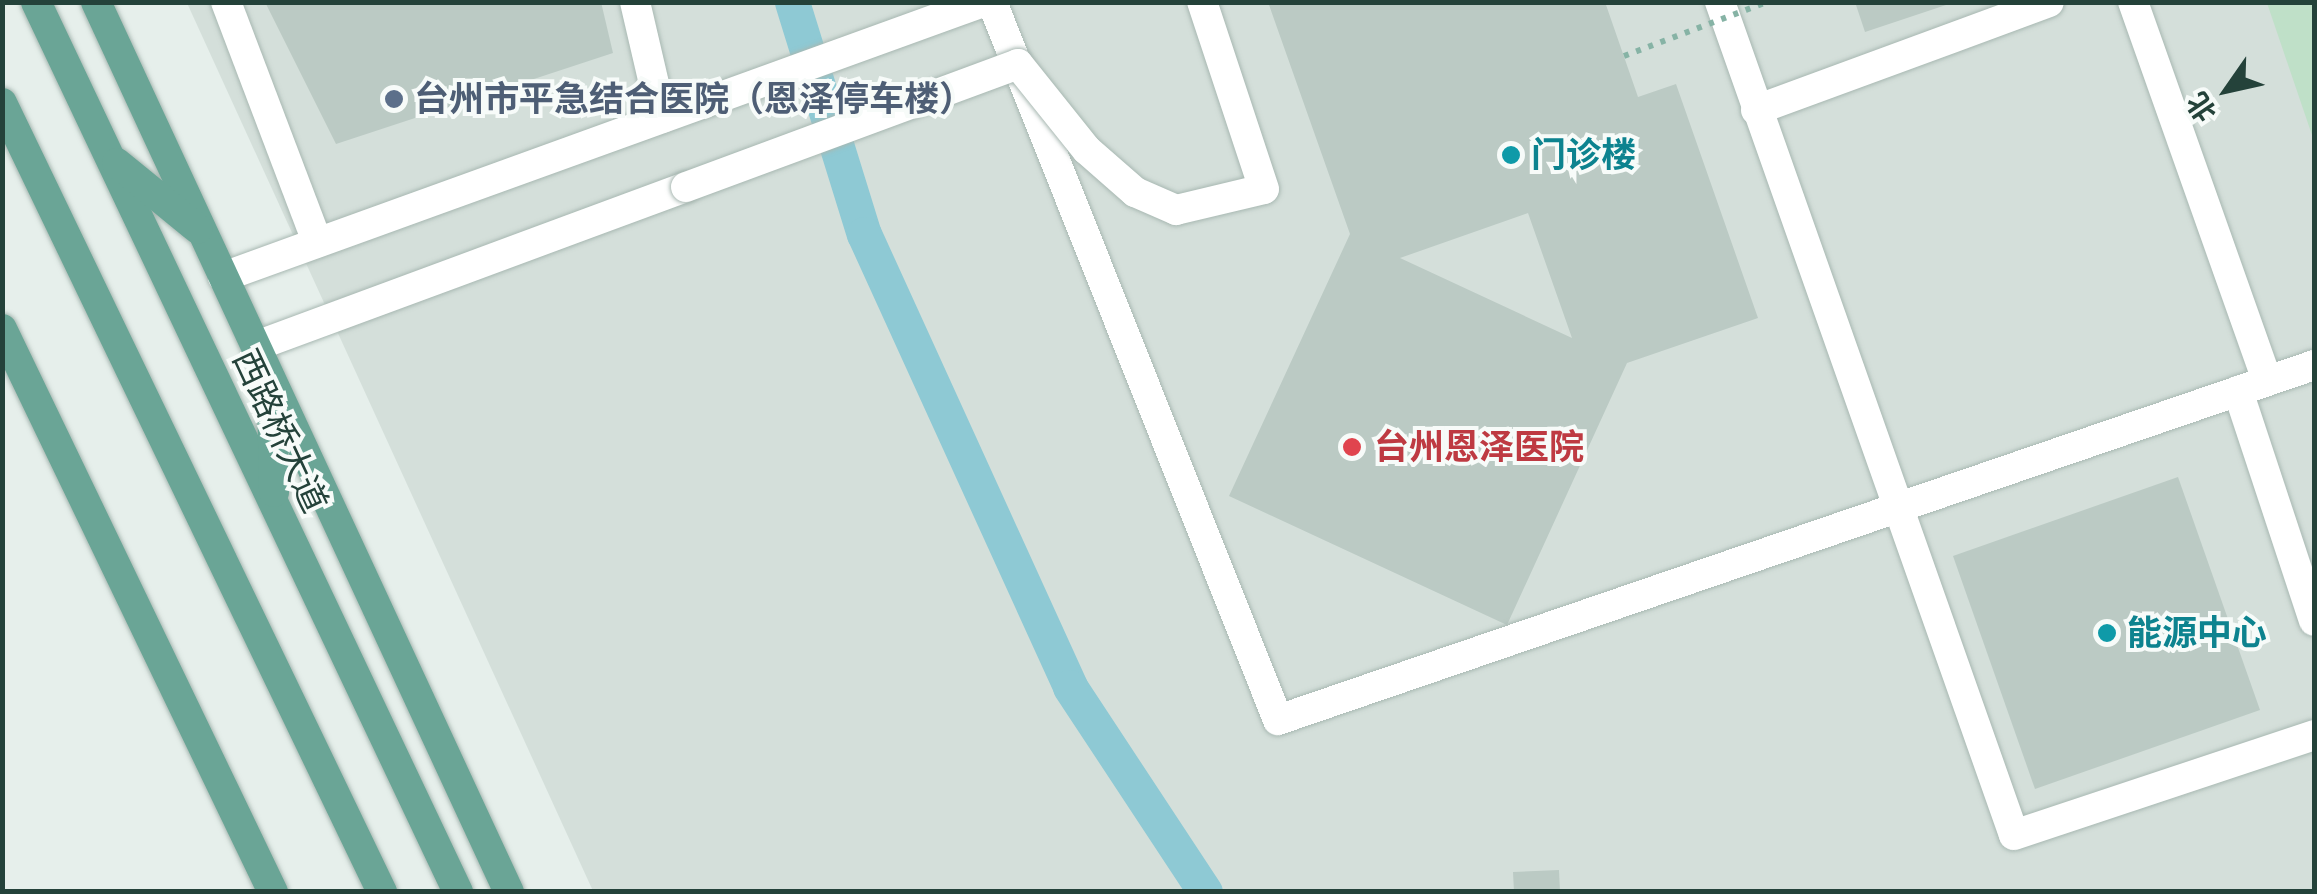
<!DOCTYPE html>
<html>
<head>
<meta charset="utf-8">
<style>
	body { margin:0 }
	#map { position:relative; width:2317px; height:894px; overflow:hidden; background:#e6efeb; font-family:Arial,"Noto Sans SC",sans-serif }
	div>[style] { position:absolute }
	.built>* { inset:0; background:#d4dfda }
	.green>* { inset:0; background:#bfe0c8 }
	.canal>* { height:35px; margin:-17.5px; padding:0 17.5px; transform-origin:17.5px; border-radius:17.5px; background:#8ec9d4 }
	.building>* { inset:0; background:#bbcac4 }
	.roads { filter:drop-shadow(0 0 2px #a8b8b2) drop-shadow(0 0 2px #a8b8b2) }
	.minor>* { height:30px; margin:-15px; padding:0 15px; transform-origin:15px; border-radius:15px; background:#fff }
	.major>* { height:30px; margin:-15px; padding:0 15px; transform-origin:15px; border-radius:15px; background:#6aa596 }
	.path-bridge>* { height:6px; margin-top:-3px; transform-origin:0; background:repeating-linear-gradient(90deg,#86b3a5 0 5px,transparent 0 13px) }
	.bridges { filter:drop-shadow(0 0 2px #a8b8b2) drop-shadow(0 0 2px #a8b8b2) }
	.minor-bridge>* { height:30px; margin:-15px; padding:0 15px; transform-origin:15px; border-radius:15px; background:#fff }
	.dots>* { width:28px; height:28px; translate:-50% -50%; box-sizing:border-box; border:5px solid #f7fbf9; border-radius:50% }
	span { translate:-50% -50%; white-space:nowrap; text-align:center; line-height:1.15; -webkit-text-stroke:8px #f7fbf9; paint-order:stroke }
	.service-label { font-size:35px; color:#4e5e75; font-weight:700 }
	.left { translate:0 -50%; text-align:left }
	.culture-label { font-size:35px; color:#0d838f; font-weight:700 }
	.street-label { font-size:35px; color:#24423a }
	.health-label { font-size:35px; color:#be3a42; font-weight:700 }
	.frame { position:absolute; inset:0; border:5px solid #24423a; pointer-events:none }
	.north { position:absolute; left:2177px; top:40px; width:100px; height:100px; -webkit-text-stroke:8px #f7fbf9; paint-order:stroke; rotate:236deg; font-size:28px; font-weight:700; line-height:40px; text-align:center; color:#24423a }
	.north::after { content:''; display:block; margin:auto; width:35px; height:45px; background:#24423a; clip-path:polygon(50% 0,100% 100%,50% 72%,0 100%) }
</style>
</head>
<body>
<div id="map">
	<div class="built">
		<i style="clip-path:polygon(187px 3px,2314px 3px,2314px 891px,593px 891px)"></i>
	</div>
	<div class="green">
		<i style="clip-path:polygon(2267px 3px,2314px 3px,2314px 141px)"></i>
	</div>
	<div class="canal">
		<i style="left:792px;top:2px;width:243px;rotate:72.8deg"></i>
		<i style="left:864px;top:234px;width:498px;rotate:65.5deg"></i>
		<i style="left:1070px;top:687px;width:245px;rotate:56.6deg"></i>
	</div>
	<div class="building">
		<i style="clip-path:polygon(265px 2px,601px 2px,613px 53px,336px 144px)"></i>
		<i style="clip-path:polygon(evenodd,1268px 2px,1605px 2px,1638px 97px,1676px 84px,1758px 318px,1627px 363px,1507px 625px,1229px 496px,1350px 234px,1268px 2px,1528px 213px,1572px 338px,1400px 258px,1528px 213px)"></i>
		<i style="clip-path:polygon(1855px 2px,1952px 2px,1952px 3px,1865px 32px)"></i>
		<i style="clip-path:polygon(2178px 477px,2260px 710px,2035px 789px,1953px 556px)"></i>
		<i style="clip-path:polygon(1559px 870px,1560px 892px,1514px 892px,1513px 872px)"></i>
	</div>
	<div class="roads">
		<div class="minor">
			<i style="left:226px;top:2px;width:257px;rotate:69.2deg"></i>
			<i style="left:635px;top:2px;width:119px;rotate:76.9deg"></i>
			<i style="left:992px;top:2px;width:773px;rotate:68.28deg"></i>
			<i style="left:1278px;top:720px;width:1095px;rotate:-18.91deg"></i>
			<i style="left:1720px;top:2px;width:883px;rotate:70.56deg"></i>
			<i style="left:2014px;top:835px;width:316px;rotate:-18.4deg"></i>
			<i style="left:2133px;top:2px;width:402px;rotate:70.5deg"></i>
			<i style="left:1756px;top:110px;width:312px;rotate:-20.2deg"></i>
			<i style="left:223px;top:277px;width:808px;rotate:-19.89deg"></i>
			<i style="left:256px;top:346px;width:458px;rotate:-20.3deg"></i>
			<i style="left:2238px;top:391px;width:242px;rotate:71.7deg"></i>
		</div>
		<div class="major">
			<i style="left:36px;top:2px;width:985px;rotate:64.63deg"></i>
			<i style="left:96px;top:2px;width:981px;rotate:65.11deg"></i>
			<i style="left:2px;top:103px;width:876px;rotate:64.28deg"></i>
			<i style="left:117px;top:163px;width:104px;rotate:39.2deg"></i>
			<i style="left:2px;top:329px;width:625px;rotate:64.3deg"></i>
			<i style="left:272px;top:393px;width:99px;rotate:88.8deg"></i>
		</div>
	</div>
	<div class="path-bridge">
		<i style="left:1624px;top:56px;width:153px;rotate:-20.7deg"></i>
	</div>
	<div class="bridges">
		<div class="minor-bridge">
			<i style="left:686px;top:187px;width:354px;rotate:-20.3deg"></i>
			<i style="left:1018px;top:64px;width:110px;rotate:51.3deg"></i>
			<i style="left:1087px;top:150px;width:64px;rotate:41.2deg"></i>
			<i style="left:1135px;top:192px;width:45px;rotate:23.7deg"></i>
			<i style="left:1176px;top:210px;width:90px;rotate:-13.4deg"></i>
			<i style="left:1264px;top:189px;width:197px;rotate:-108.3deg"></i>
		</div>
	</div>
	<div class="dots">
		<i style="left:394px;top:99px;background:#5c6f8a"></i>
		<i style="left:1511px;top:155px;background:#0f9aa8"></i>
		<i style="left:1352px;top:447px;background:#e0444e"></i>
		<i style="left:2107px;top:633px;background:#0f9aa8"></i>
	</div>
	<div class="service-label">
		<span class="left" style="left:414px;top:99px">台州市平急结合医院（恩泽停车楼）</span>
	</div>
	<div class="culture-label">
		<span class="left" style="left:1531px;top:155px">门诊楼</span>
		<span class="left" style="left:2127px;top:633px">能源中心</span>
	</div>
	<div class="street-label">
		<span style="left:280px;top:431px;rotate:65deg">西路桥大道</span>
	</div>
	<div class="health-label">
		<span class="left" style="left:1374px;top:447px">台州恩泽医院</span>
	</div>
	<div class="frame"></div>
	<div class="north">北</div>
</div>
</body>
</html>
